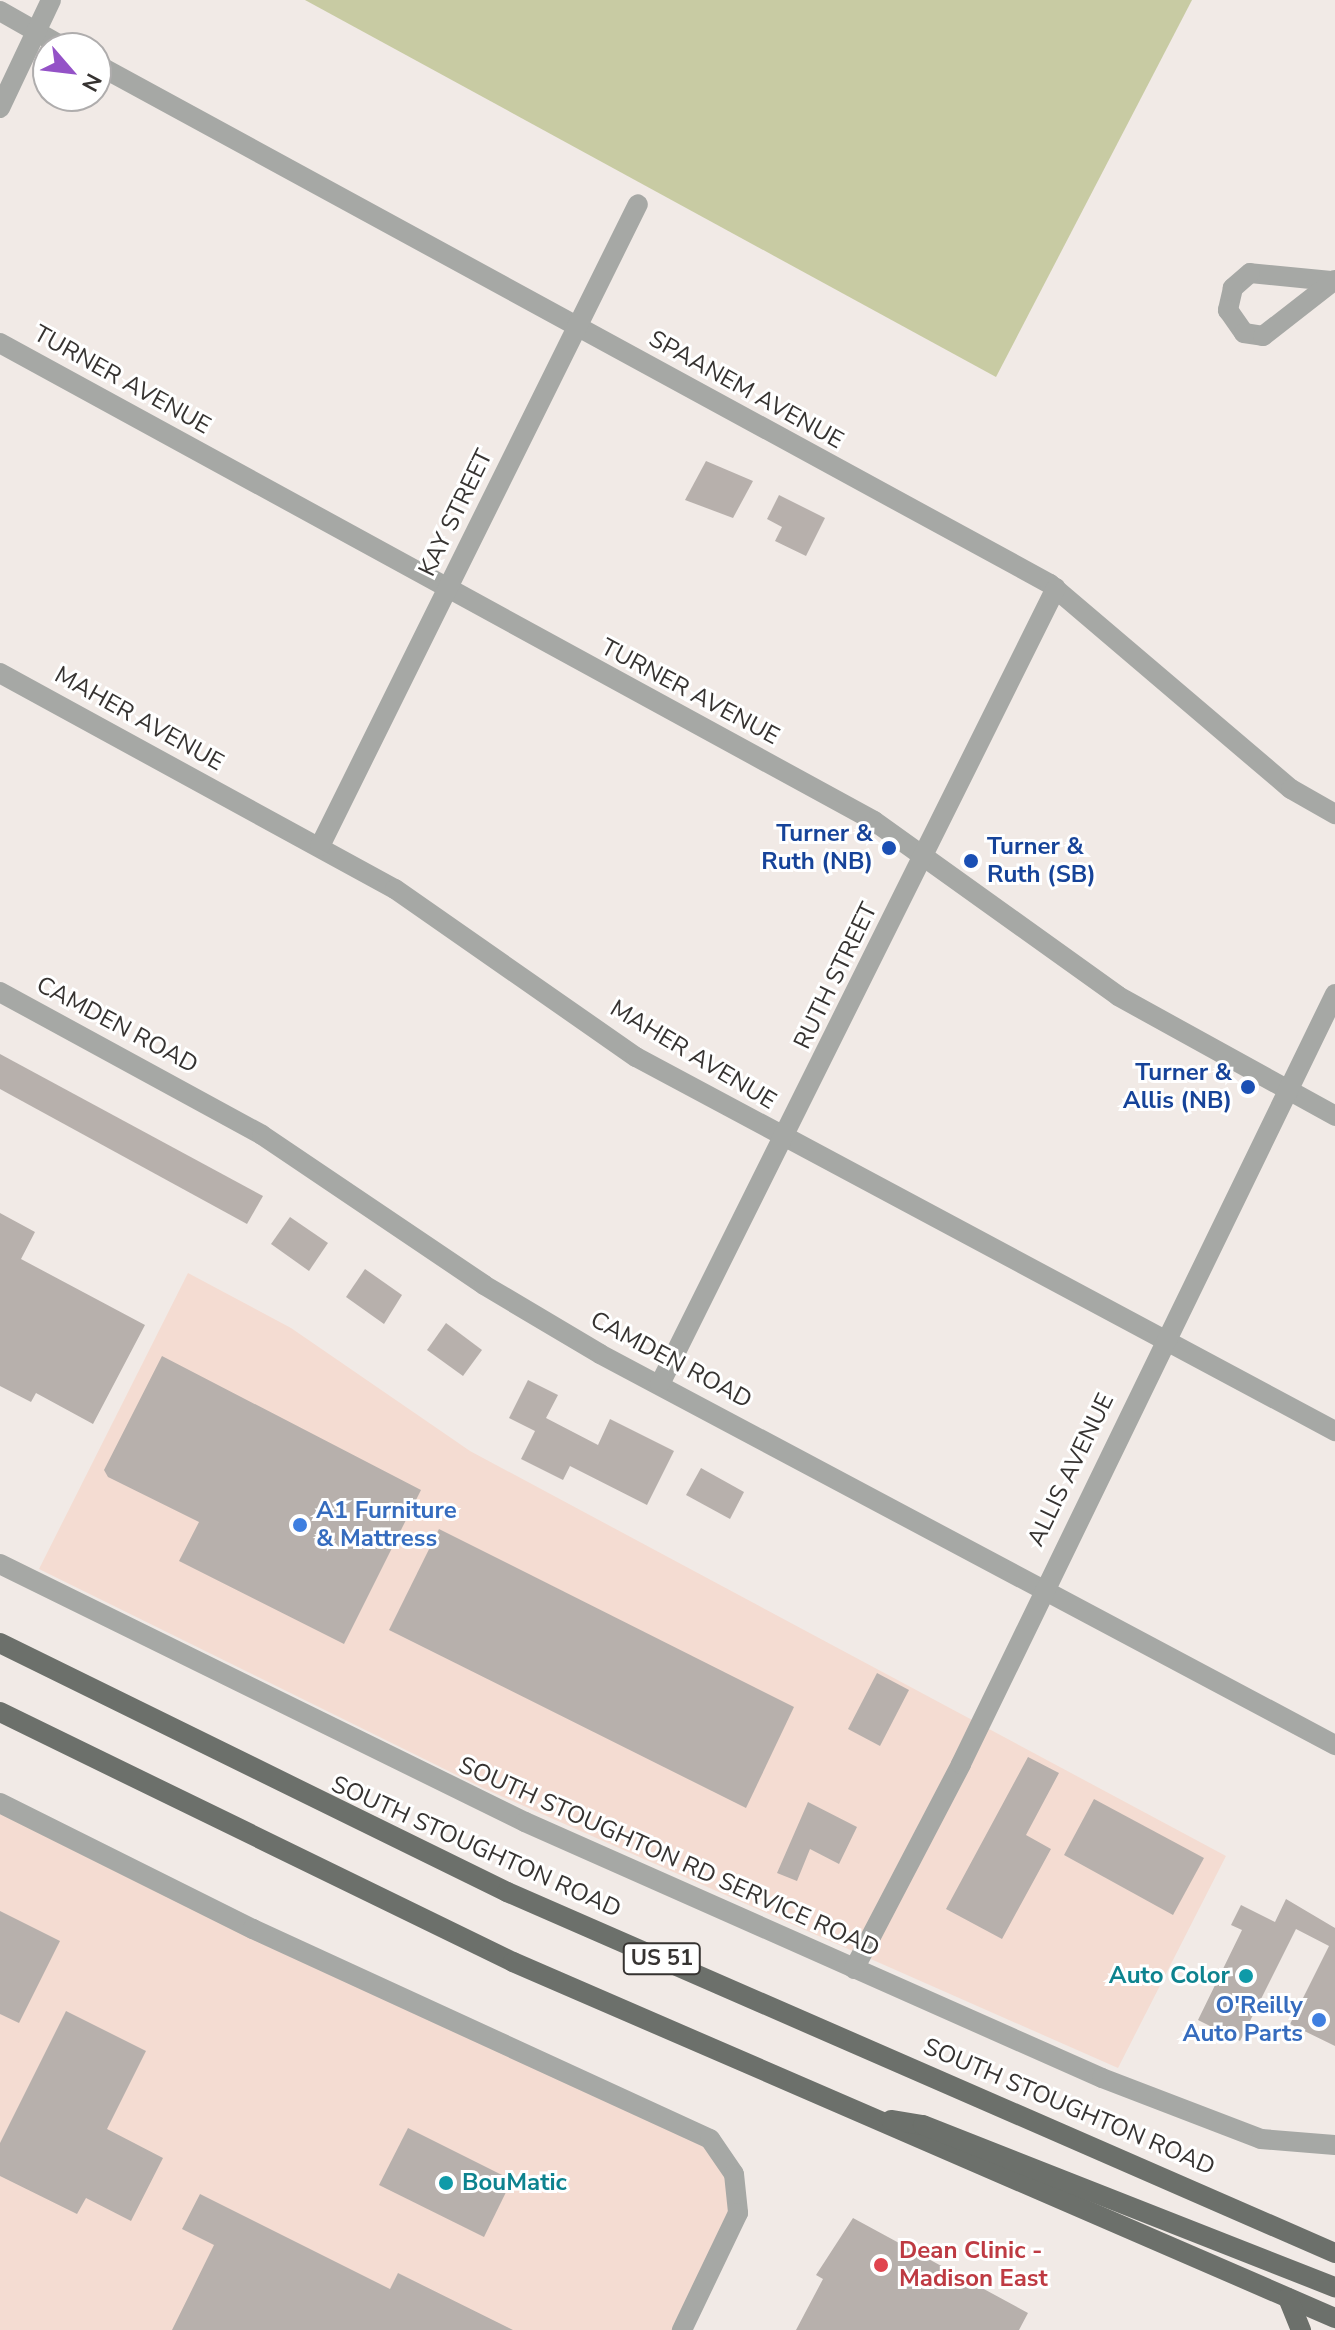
<!DOCTYPE html>
<html>
<head>
<meta charset="utf-8">
<style>
	body { margin:0 }
	#map { position:relative; width:1335px; height:2330px; overflow:hidden; background:#f1eae6; font-family:"Nunito Sans",sans-serif }
	div>[style] { position:absolute }
	.industrial>* { inset:0; background:#f4dcd2 }
	.green>* { inset:0; background:#c8cba3 }
	.building>* { inset:0; background:#b7b0ac }
	.minor>* { height:20px; margin:-10px; padding:0 10px; transform-origin:10px; border-radius:10px; background:#a6a8a5 }
	.major>* { height:20px; margin:-10px; padding:0 10px; transform-origin:10px; border-radius:10px; background:#6c706b }
	.dots>* { width:22px; height:22px; translate:-50% -50%; box-sizing:border-box; border:4px solid #fff; border-radius:50% }
	span { translate:-50% -50%; white-space:nowrap; text-align:center; line-height:1.15; -webkit-text-stroke:6px #fff; paint-order:stroke }
	.shield-label span { padding:2px 6px; background:#fff; border:2px solid; border-radius:6px; -webkit-text-stroke-width:0 }
	.shield-label { font-size:22px; color:#363331; font-weight:700 }
	.street-label { font-size:24px; color:#363331 }
	.transit-label { font-size:24px; color:#164399; font-weight:700 }
	.right { translate:-100% -50%; text-align:right }
	.left { translate:0 -50%; text-align:left }
	.shop-label { font-size:24px; color:#366cbe; font-weight:700 }
	.culture-label { font-size:24px; color:#0d838f; font-weight:700 }
	.health-label { font-size:24px; color:#be3a42; font-weight:700 }
	.north { position:absolute; left:32px; top:32px; width:80px; height:80px; box-sizing:border-box; background:#fff; border:2px solid #afadad; border-radius:50%; rotate:118deg; font-size:22px; font-weight:700; line-height:32px; text-align:center; color:#363331 }
	.north::after { content:''; display:block; margin:auto; width:28px; height:36px; background:#9452c7; clip-path:polygon(50% 0,100% 100%,50% 72%,0 100%) }
</style>
</head>
<body>
<div id="map">
	<div class="industrial">
		<i style="clip-path:polygon(188px 1273px,291px 1328px,470px 1451px,1226px 1856px,1118px 2068px,483px 1788px,39px 1569px)"></i>
		<i style="clip-path:polygon(0 1803px,691px 2127px,738px 2190px,682px 2330px,0 2330px)"></i>
	</div>
	<div class="green">
		<i style="clip-path:polygon(305px 0,1192px 0,996px 377px)"></i>
	</div>
	<div class="building">
		<i style="clip-path:polygon(706px 461px,753px 481px,733px 518px,685px 500px)"></i>
		<i style="clip-path:polygon(779px 495px,825px 518px,806px 556px,775px 541px,782px 527px,767px 519px)"></i>
		<i style="clip-path:polygon(0 1054px,263px 1196px,247px 1224px,0 1089px)"></i>
		<i style="clip-path:polygon(0 1213px,35px 1232px,21px 1259px,145px 1325px,93px 1424px,36px 1393px,31px 1402px,0 1386px)"></i>
		<i style="clip-path:polygon(290px 1217px,328px 1243px,309px 1271px,271px 1244px)"></i>
		<i style="clip-path:polygon(365px 1269px,402px 1295px,384px 1324px,346px 1297px)"></i>
		<i style="clip-path:polygon(446px 1323px,482px 1350px,463px 1376px,427px 1350px)"></i>
		<i style="clip-path:polygon(162px 1356px,421px 1490px,344px 1644px,179px 1561px,199px 1522px,108px 1477px,104px 1470px)"></i>
		<i style="clip-path:polygon(528px 1380px,558px 1395px,546px 1418px,598px 1445px,610px 1419px,674px 1451px,647px 1505px,570px 1466px,563px 1480px,521px 1459px,535px 1431px,509px 1418px)"></i>
		<i style="clip-path:polygon(701px 1468px,744px 1492px,730px 1519px,686px 1495px)"></i>
		<i style="clip-path:polygon(439px 1529px,794px 1707px,746px 1808px,389px 1630px)"></i>
		<i style="clip-path:polygon(877px 1673px,909px 1690px,880px 1746px,848px 1729px)"></i>
		<i style="clip-path:polygon(1028px 1757px,1059px 1773px,1026px 1835px,1051px 1849px,1002px 1939px,946px 1909px)"></i>
		<i style="clip-path:polygon(1094px 1799px,1204px 1858px,1173px 1915px,1064px 1855px)"></i>
		<i style="clip-path:polygon(808px 1802px,857px 1827px,839px 1864px,810px 1849px,797px 1881px,777px 1873px)"></i>
		<i style="clip-path:polygon(1286px 1899px,1335px 1928px,1335px 2046px,1290px 2024px,1329px 1946px,1296px 1929px,1240px 2041px,1198px 2020px,1242px 1930px,1231px 1925px,1241px 1905px,1275px 1922px)"></i>
		<i style="clip-path:polygon(0 1911px,60px 1941px,19px 2023px,0 2014px)"></i>
		<i style="clip-path:polygon(66px 2011px,146px 2051px,107px 2129px,163px 2158px,131px 2221px,86px 2198px,77px 2214px,0 2176px,0 2143px)"></i>
		<i style="clip-path:polygon(408px 2128px,512px 2180px,484px 2237px,379px 2185px)"></i>
		<i style="clip-path:polygon(200px 2194px,390px 2289px,398px 2273px,513px 2330px,172px 2330px,214px 2245px,182px 2229px)"></i>
		<i style="clip-path:polygon(853px 2218px,1028px 2313px,1019px 2330px,796px 2330px,823px 2279px,816px 2275px)"></i>
	</div>
	<div class="minor">
		<i style="left:0;top:11px;width:75px;rotate:29.6deg"></i>
		<i style="left:96px;top:64px;width:1087px;rotate:28.59deg"></i>
		<i style="left:1050px;top:584px;width:316px;rotate:40.4deg"></i>
		<i style="left:1291px;top:789px;width:51px;rotate:29.6deg"></i>
		<i style="left:0;top:108px;width:119px;rotate:-64.7deg"></i>
		<i style="left:1331px;top:281px;width:81px;rotate:-174.4deg"></i>
		<i style="left:1250px;top:273px;width:23px;rotate:139deg"></i>
		<i style="left:1233px;top:288px;width:23px;rotate:103deg"></i>
		<i style="left:1228px;top:310px;width:28px;rotate:55deg"></i>
		<i style="left:1244px;top:333px;width:19px;rotate:9deg"></i>
		<i style="left:1263px;top:336px;width:91px;rotate:-37.9deg"></i>
		<i style="left:0;top:343px;width:996px;rotate:28.67deg"></i>
		<i style="left:874px;top:821px;width:300px;rotate:35.6deg"></i>
		<i style="left:1118px;top:996px;width:248px;rotate:28.9deg"></i>
		<i style="left:0;top:673px;width:450px;rotate:28.7deg"></i>
		<i style="left:395px;top:889px;width:294px;rotate:34.9deg"></i>
		<i style="left:636px;top:1057px;width:793px;rotate:28.15deg"></i>
		<i style="left:320px;top:846px;width:716px;rotate:-63.65deg"></i>
		<i style="left:0;top:992px;width:298px;rotate:28.6deg"></i>
		<i style="left:262px;top:1135px;width:268px;rotate:34deg"></i>
		<i style="left:484px;top:1285px;width:135px;rotate:30.7deg"></i>
		<i style="left:600px;top:1354px;width:833px;rotate:28.01deg"></i>
		<i style="left:660px;top:1384px;width:889px;rotate:-63.55deg"></i>
		<i style="left:0;top:1564px;width:585px;rotate:26.17deg"></i>
		<i style="left:525px;top:1822px;width:631px;rotate:23.93deg"></i>
		<i style="left:1102px;top:2078px;width:170px;rotate:21deg"></i>
		<i style="left:1261px;top:2139px;width:74px;rotate:4.6deg"></i>
		<i style="left:0;top:1803px;width:283px;rotate:26.5deg"></i>
		<i style="left:253px;top:1929px;width:503px;rotate:24.68deg"></i>
		<i style="left:710px;top:2139px;width:42px;rotate:55.6deg"></i>
		<i style="left:734px;top:2174px;width:39px;rotate:84deg"></i>
		<i style="left:738px;top:2213px;width:130px;rotate:115.6deg"></i>
		<i style="left:854px;top:1969px;width:231px;rotate:-62.4deg"></i>
		<i style="left:961px;top:1764px;width:856px;rotate:-64.09deg"></i>
	</div>
	<div class="major">
		<i style="left:0;top:1643px;width:565px;rotate:26.16deg"></i>
		<i style="left:507px;top:1892px;width:903px;rotate:23.56deg"></i>
		<i style="left:0;top:1712px;width:571px;rotate:25.98deg"></i>
		<i style="left:513px;top:1962px;width:896px;rotate:23.42deg"></i>
		<i style="left:891px;top:2120px;width:32px;rotate:9deg"></i>
		<i style="left:923px;top:2125px;width:443px;rotate:21.5deg"></i>
		<i style="left:1288px;top:2298px;width:35px;rotate:68deg"></i>
	</div>
	<div class="dots">
		<i style="left:889px;top:848px;background:#1a4fb4"></i>
		<i style="left:971px;top:861px;background:#1a4fb4"></i>
		<i style="left:1248px;top:1087px;background:#1a4fb4"></i>
		<i style="left:300px;top:1525px;background:#3f7fe0"></i>
		<i style="left:1246px;top:1976px;background:#0f9aa8"></i>
		<i style="left:1319px;top:2020px;background:#3f7fe0"></i>
		<i style="left:446px;top:2183px;background:#0f9aa8"></i>
		<i style="left:881px;top:2265px;background:#e0444e"></i>
	</div>
	<div class="shield-label">
		<span style="left:662px;top:1959px">US 51</span>
	</div>
	<div class="street-label">
		<span style="left:122px;top:380px;rotate:29deg">TURNER AVENUE</span>
		<span style="left:746px;top:390px;rotate:29deg">SPAANEM AVENUE</span>
		<span style="left:456px;top:513px;rotate:-64deg">KAY STREET</span>
		<span style="left:690px;top:692px;rotate:28deg">TURNER AVENUE</span>
		<span style="left:139px;top:719px;rotate:29deg">MAHER AVENUE</span>
		<span style="left:836px;top:976px;rotate:-64deg">RUTH STREET</span>
		<span style="left:117px;top:1025px;rotate:28deg">CAMDEN ROAD</span>
		<span style="left:693px;top:1055px;rotate:31deg">MAHER AVENUE</span>
		<span style="left:671px;top:1360px;rotate:28deg">CAMDEN ROAD</span>
		<span style="left:1071px;top:1470px;rotate:-64deg">ALLIS AVENUE</span>
		<span style="left:476px;top:1847px;rotate:24deg">SOUTH STOUGHTON ROAD</span>
		<span style="left:669px;top:1857px;rotate:24deg">SOUTH STOUGHTON RD SERVICE ROAD</span>
		<span style="left:1069px;top:2107px;rotate:23deg">SOUTH STOUGHTON ROAD</span>
	</div>
	<div class="transit-label">
		<span class="right" style="left:873px;top:848px">Turner &amp;<br>Ruth (NB)</span>
		<span class="left" style="left:987px;top:861px">Turner &amp;<br>Ruth (SB)</span>
		<span class="right" style="left:1232px;top:1087px">Turner &amp;<br>Allis (NB)</span>
	</div>
	<div class="shop-label">
		<span class="left" style="left:316px;top:1525px">A1 Furniture<br>&amp; Mattress</span>
		<span class="right" style="left:1303px;top:2020px">O'Reilly<br>Auto Parts</span>
	</div>
	<div class="culture-label">
		<span class="right" style="left:1230px;top:1976px">Auto Color</span>
		<span class="left" style="left:462px;top:2183px">BouMatic</span>
	</div>
	<div class="health-label">
		<span class="left" style="left:899px;top:2265px">Dean Clinic -<br>Madison East</span>
	</div>
	<div class="north">N</div>
</div>
</body>
</html>
